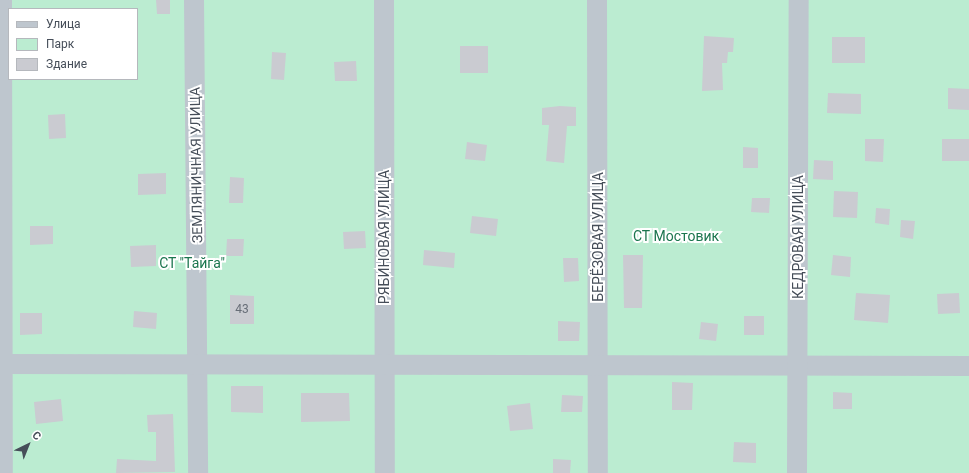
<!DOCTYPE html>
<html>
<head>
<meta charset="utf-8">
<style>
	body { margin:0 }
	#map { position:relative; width:969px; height:473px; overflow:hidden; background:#efecec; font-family:Roboto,sans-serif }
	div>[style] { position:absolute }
	.green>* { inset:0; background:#bbecd1 }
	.building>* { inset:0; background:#cacbd1 }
	.minor>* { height:20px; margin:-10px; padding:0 10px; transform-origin:10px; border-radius:10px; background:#bec6ce }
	span { translate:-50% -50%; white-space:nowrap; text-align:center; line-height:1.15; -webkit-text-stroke:4px #fff; paint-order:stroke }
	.number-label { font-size:12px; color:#676d77 }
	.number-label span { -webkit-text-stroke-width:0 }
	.street-label { font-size:14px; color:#464e59 }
	.park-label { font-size:14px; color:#1b754e }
	.legend { position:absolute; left:8px; top:8px; width:130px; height:72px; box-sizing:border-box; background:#fff; border:1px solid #b5b8bd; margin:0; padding:5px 7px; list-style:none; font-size:12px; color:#464e59 }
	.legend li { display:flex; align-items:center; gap:8px; height:20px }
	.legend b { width:20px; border:1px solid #b5b8bd }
	.north { position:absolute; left:8px; top:425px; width:40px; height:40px; -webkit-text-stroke:3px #fff; paint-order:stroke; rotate:43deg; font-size:11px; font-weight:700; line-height:16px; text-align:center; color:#464e59 }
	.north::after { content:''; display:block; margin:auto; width:14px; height:18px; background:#464e59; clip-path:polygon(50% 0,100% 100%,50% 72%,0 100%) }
</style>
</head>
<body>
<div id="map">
	<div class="green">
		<i style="clip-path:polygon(evenodd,0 0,969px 0,969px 473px,0 473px,0 0,9px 9px,137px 9px,137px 79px,9px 79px,9px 9px)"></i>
	</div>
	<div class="building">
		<i style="clip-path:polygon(156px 0,170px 0,170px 14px,157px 14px)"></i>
		<i style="clip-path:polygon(704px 36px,734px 38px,733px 52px,728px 52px,727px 63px,722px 63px,723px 90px,702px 91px)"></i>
		<i style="clip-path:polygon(832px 37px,865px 37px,865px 63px,832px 63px)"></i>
		<i style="clip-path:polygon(460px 46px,488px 46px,488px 73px,460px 73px)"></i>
		<i style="clip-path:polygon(272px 52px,286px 53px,284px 80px,271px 79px)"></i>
		<i style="clip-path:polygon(356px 61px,357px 81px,335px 81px,334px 62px)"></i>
		<i style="clip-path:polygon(948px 88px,969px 89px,969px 110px,948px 109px)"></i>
		<i style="clip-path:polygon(828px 93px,861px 94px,861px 114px,827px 113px)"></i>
		<i style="clip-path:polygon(560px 106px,576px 107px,576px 126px,567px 126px,564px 163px,546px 161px,549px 125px,542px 125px,542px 108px)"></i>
		<i style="clip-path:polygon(65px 114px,66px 138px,49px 139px,48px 115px)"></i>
		<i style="clip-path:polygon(865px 139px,884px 139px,883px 162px,865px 161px)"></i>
		<i style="clip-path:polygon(942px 139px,969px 139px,969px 161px,942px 161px)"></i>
		<i style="clip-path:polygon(467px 142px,487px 145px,485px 161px,465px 159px)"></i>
		<i style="clip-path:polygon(743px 147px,758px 148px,758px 168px,743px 168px)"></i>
		<i style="clip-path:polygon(814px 160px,833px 161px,833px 180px,813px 179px)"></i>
		<i style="clip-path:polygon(166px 173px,166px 194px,138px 195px,138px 174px)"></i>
		<i style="clip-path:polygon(230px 177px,244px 178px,243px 203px,229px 203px)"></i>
		<i style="clip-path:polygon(834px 191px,858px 192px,857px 218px,833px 217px)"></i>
		<i style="clip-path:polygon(752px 198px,770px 198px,769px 213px,751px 212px)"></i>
		<i style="clip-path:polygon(876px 208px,890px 209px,889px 225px,875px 223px)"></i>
		<i style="clip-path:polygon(472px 216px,498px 219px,496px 236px,470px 233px)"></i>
		<i style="clip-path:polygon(901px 220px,915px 221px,913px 239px,900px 237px)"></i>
		<i style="clip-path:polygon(30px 226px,53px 226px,53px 244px,30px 245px)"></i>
		<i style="clip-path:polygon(365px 231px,366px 248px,344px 249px,343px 232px)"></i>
		<i style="clip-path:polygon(227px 239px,244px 239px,243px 256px,226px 256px)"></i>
		<i style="clip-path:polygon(156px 245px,156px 266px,131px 267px,130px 246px)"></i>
		<i style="clip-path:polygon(424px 250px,455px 253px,454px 268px,423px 265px)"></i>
		<i style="clip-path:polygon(623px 255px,643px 255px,642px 308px,624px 308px)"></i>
		<i style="clip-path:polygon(833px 255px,851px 257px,850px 277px,831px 275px)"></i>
		<i style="clip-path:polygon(563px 258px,578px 258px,579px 281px,564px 282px)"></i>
		<i style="clip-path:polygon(856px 293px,890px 295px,888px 323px,854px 320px)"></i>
		<i style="clip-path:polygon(959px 293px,960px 313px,938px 314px,937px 294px)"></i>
		<i style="clip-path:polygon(230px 295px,254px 296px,254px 324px,230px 324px)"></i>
		<i style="clip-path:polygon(134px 311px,157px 313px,156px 329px,133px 327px)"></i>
		<i style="clip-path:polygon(20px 313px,42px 313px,42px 334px,20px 335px)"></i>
		<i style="clip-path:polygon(744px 316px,764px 316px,764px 335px,744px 335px)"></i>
		<i style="clip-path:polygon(558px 321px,580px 322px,579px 341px,558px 341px)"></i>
		<i style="clip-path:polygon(701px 322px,718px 324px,716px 341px,699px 339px)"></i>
		<i style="clip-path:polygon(672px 382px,693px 383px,692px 410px,672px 410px)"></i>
		<i style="clip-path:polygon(231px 386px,263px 386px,263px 413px,231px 412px)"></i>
		<i style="clip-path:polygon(833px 392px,852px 393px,852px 409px,833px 409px)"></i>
		<i style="clip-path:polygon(301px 393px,349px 393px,350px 421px,301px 422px)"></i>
		<i style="clip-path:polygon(562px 395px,583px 396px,582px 412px,561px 412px)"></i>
		<i style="clip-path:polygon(61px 399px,63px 421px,36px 424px,34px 402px)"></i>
		<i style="clip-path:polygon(530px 403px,533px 429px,510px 431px,507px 406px)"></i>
		<i style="clip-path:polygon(173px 414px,175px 472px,116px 473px,117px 459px,156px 461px,156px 432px,148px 432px,147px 415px)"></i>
		<i style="clip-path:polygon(734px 442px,756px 443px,756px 463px,733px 462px)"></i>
		<i style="clip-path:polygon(553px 459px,571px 460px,570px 473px,553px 473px)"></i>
	</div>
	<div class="minor">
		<i style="left:2px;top:0;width:473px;rotate:89.9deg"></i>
		<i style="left:194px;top:0;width:473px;rotate:89.5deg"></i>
		<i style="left:384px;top:0;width:473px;rotate:89.9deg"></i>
		<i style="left:597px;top:0;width:473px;rotate:89.9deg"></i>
		<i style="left:0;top:364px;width:969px;rotate:0.12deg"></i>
		<i style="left:797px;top:473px;width:473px;rotate:-89.8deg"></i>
	</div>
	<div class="number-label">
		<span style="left:242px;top:310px">43</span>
	</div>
	<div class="street-label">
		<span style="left:196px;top:165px;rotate:-91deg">ЗЕМЛЯНИЧНАЯ УЛИЦА</span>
		<span style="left:384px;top:237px;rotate:-90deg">РЯБИНОВАЯ УЛИЦА</span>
		<span style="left:598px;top:237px;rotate:-90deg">БЕРЁЗОВАЯ УЛИЦА</span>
		<span style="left:798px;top:237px;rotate:-90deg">КЕДРОВАЯ УЛИЦА</span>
	</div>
	<div class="park-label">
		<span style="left:676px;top:236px">СТ Мостовик</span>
		<span style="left:192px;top:263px">СТ "Тайга"</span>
	</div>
	<ul class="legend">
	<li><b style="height:5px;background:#bec6ce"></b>Улица</li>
	<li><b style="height:11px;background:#bbecd1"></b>Парк</li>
	<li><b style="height:11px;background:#cacbd1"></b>Здание</li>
	</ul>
	<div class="north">С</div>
</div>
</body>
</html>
